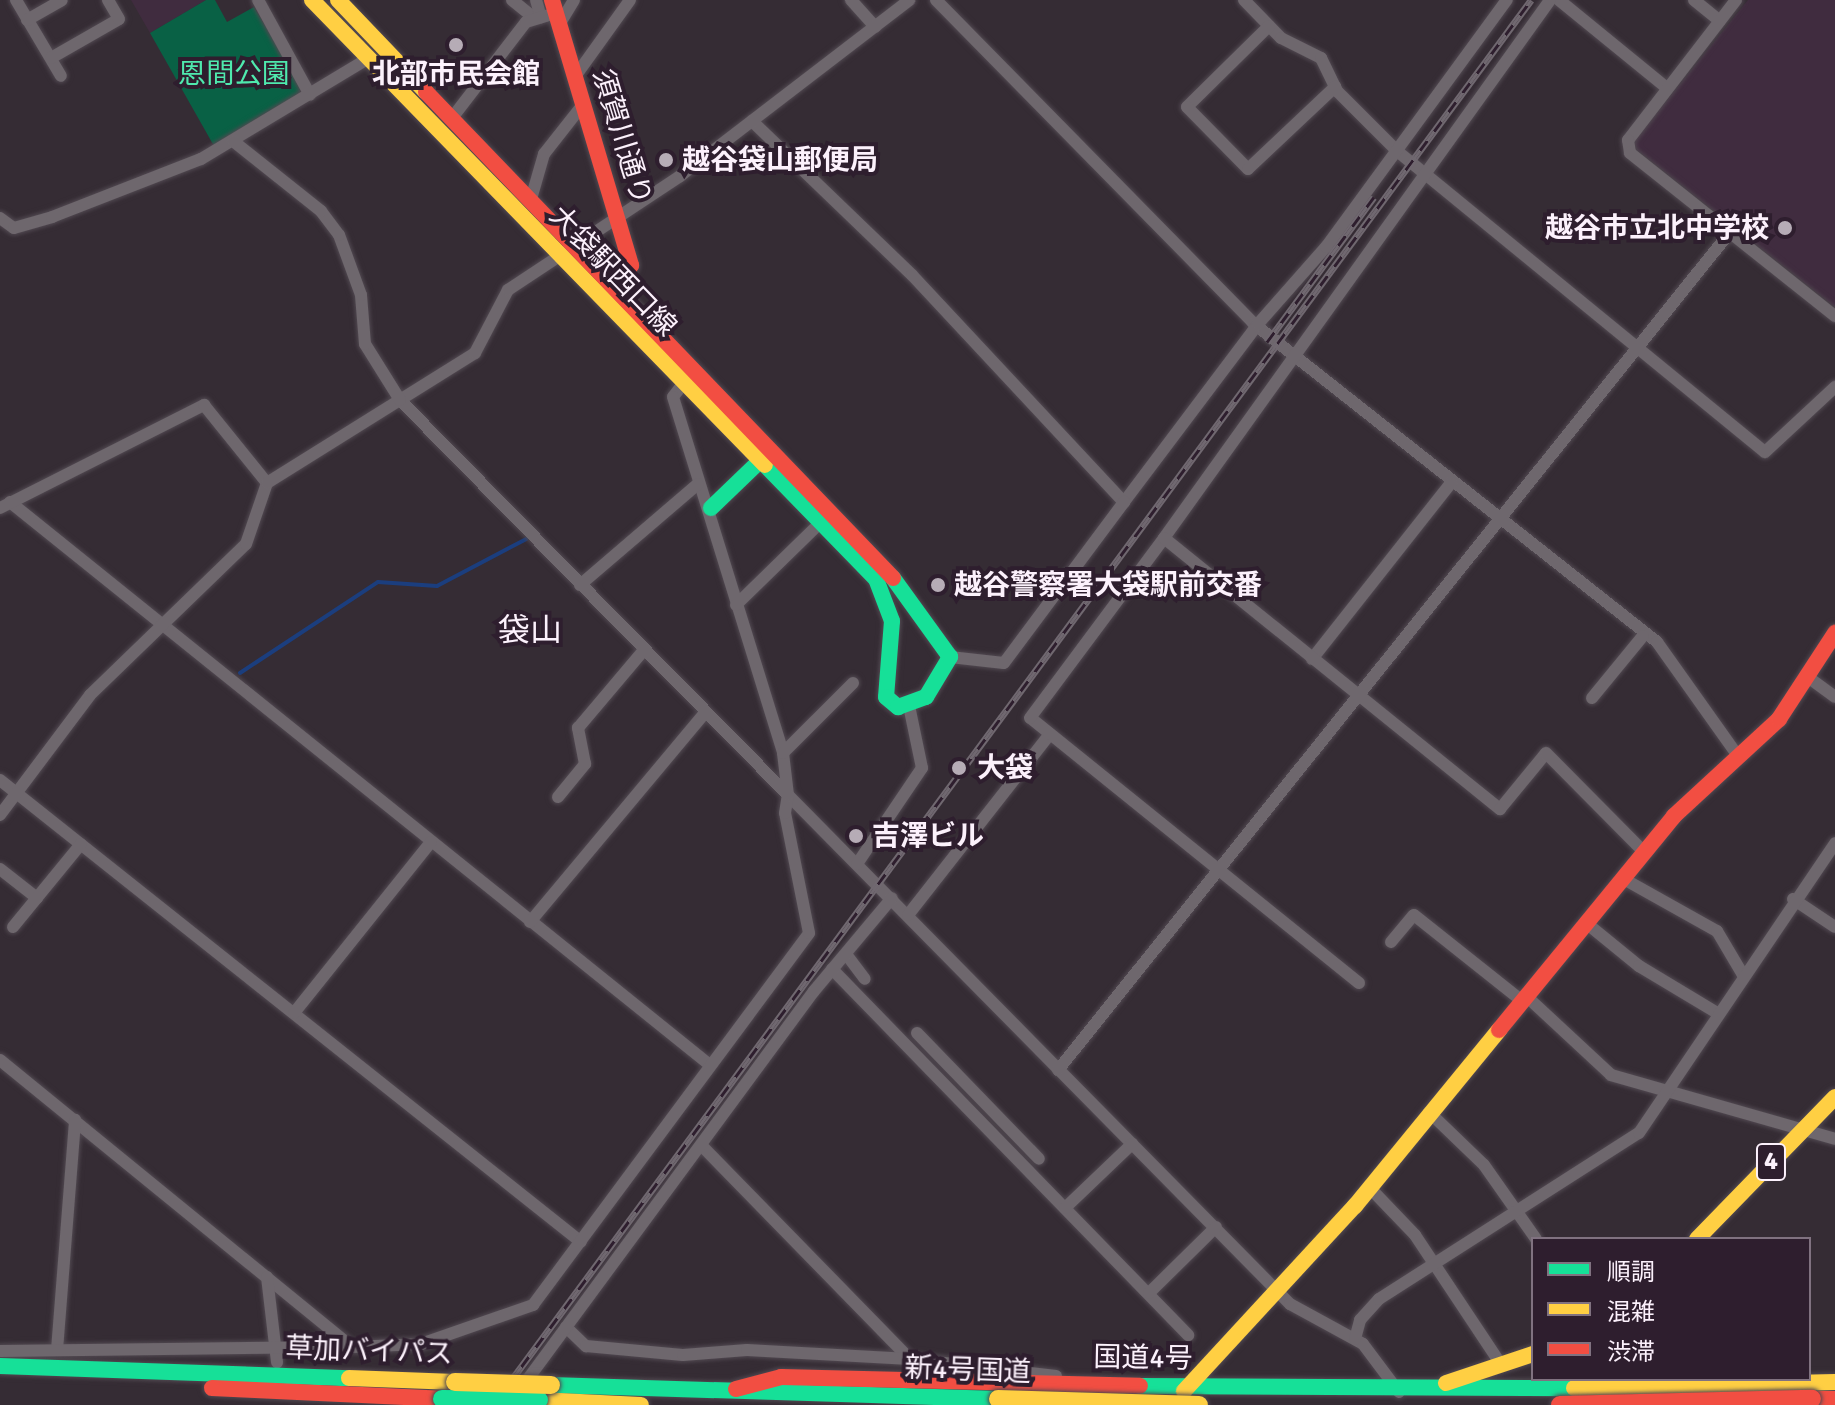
<!DOCTYPE html>
<html>
<head>
<meta charset="utf-8">
<style>
	body { margin:0 }
	#map { position:relative; width:1835px; height:1405px; overflow:hidden; background:#352c34; font-family:Signika,"Noto Sans JP",sans-serif }
	div>[style] { position:absolute }
	.built>* { inset:0; background:#402c3f }
	.green>* { inset:0; background:#096145 }
	.stream>* { height:4px; margin:-2px; padding:0 2px; transform-origin:2px; border-radius:2px; background:#1b3e7e }
	.roads { filter:drop-shadow(0 0 2px #514951) drop-shadow(0 0 2px #514951) }
	.street>* { height:12px; margin:-6px; padding:0 6px; transform-origin:6px; border-radius:6px; background:#6e676d }
	.fast>* { height:16px; margin:-8px; padding:0 8px; transform-origin:8px; border-radius:8px; background:#16e098 }
	.slow>* { height:16px; margin:-8px; padding:0 8px; transform-origin:8px; border-radius:8px; background:#ffcf43 }
	.jam>* { height:16px; margin:-8px; padding:0 8px; transform-origin:8px; border-radius:8px; background:#f24e42 }
	.rail>* { height:7px; margin-top:-3.5px; transform-origin:0; background:repeating-linear-gradient(90deg,#2e1e2e 0 12px,#706870 0 24px); box-sizing:border-box; border-block:2px solid #706870 }
	.bridges { filter:drop-shadow(0 0 2px #514951) drop-shadow(0 0 2px #514951) }
	.fast-bridge>* { height:18px; margin:-9px; padding:0 9px; transform-origin:9px; border-radius:9px; background:#16e098 }
	.slow-bridge>* { height:18px; margin:-9px; padding:0 9px; transform-origin:9px; border-radius:9px; background:#ffcf43 }
	.jam-bridge>* { height:18px; margin:-9px; padding:0 9px; transform-origin:9px; border-radius:9px; background:#f24e42 }
	.dots>* { width:22px; height:22px; translate:-50% -50%; box-sizing:border-box; border:4px solid #2e1e2e; border-radius:50% }
	span { translate:-50% -50%; white-space:nowrap; text-align:center; line-height:1.15; -webkit-text-stroke:8px #2e1e2e; paint-order:stroke }
	.shield-label span { padding:2px 6px; background:#2e1e2e; border:2px solid; border-radius:6px; -webkit-text-stroke-width:0 }
	.shield-label { font-size:26px; color:#fcf1fc; font-weight:700 }
	.park-label { font-size:28px; color:#4fe9ae }
	.poi-label { font-size:28px; color:#fcf1fc; font-weight:700 }
	.left { translate:0 -50%; text-align:left }
	.right { translate:-100% -50%; text-align:right }
	.street-label { font-size:28px; color:#fcf1fc }
	.quarter-label { font-size:32px; color:#fcf1fc }
	.legend { position:absolute; left:1531px; top:1237px; width:280px; height:144px; box-sizing:border-box; background:#2e1e2e; border:2px solid #807280; margin:0; padding:10px 14px; list-style:none; font-size:24px; color:#fcf1fc }
	.legend li { display:flex; align-items:center; gap:16px; height:40px }
	.legend b { width:40px; border:2px solid #807280 }
</style>
</head>
<body>
<div id="map">
	<div class="built">
		<i style="clip-path:polygon(131px 0,206px 0,150px 33px)"></i>
		<i style="clip-path:polygon(1748px 0,1835px 0,1835px 307px,1636px 149px,1634px 141px)"></i>
	</div>
	<div class="green">
		<i style="clip-path:polygon(206px 0,215px 0,227px 22px,254px 7px,301px 86px,299px 99px,214px 146px,150px 33px)"></i>
	</div>
	<div class="stream">
		<i style="left:240px;top:673px;width:165px;rotate:-33.4deg"></i>
		<i style="left:378px;top:582px;width:59px;rotate:3.9deg"></i>
		<i style="left:437px;top:586px;width:101px;rotate:-27.8deg"></i>
	</div>
	<div class="roads">
		<div class="street">
			<i style="left:16px;top:0;width:88px;rotate:59.4deg"></i>
			<i style="left:258px;top:0;width:108px;rotate:61.3deg"></i>
			<i style="left:512px;top:0;width:27px;rotate:39deg"></i>
			<i style="left:536px;top:0;width:18px;rotate:74deg"></i>
			<i style="left:851px;top:0;width:36px;rotate:48deg"></i>
			<i style="left:936px;top:0;width:453px;rotate:45.5deg"></i>
			<i style="left:1253px;top:323px;width:515px;rotate:38.29deg"></i>
			<i style="left:1657px;top:642px;width:140px;rotate:54.6deg"></i>
			<i style="left:1244px;top:0;width:53px;rotate:45.8deg"></i>
			<i style="left:1281px;top:38px;width:45px;rotate:26.6deg"></i>
			<i style="left:1321px;top:58px;width:37px;rotate:64deg"></i>
			<i style="left:1337px;top:91px;width:85px;rotate:45deg"></i>
			<i style="left:1397px;top:151px;width:475px;rotate:39.3deg"></i>
			<i style="left:1765px;top:452px;width:96px;rotate:-42.9deg"></i>
			<i style="left:1559px;top:0;width:139px;rotate:39.2deg"></i>
			<i style="left:1694px;top:0;width:33px;rotate:39deg"></i>
			<i style="left:1736px;top:0;width:177px;rotate:127.6deg"></i>
			<i style="left:1628px;top:140px;width:13px;rotate:81deg"></i>
			<i style="left:1630px;top:153px;width:262px;rotate:38.5deg"></i>
			<i style="left:27px;top:20px;width:40px;rotate:-29.7deg"></i>
			<i style="left:559px;top:25px;width:29px;rotate:-59deg"></i>
			<i style="left:1269px;top:26px;width:115px;rotate:135.4deg"></i>
			<i style="left:1187px;top:107px;width:87px;rotate:45.5deg"></i>
			<i style="left:1248px;top:169px;width:120px;rotate:-43.3deg"></i>
			<i style="left:51px;top:58px;width:78px;rotate:-29.8deg"></i>
			<i style="left:119px;top:19px;width:22px;rotate:-120deg"></i>
			<i style="left:574px;top:78px;width:96px;rotate:-54.3deg"></i>
			<i style="left:452px;top:118px;width:121px;rotate:-52.4deg"></i>
			<i style="left:526px;top:22px;width:31px;rotate:-17deg"></i>
			<i style="left:752px;top:121px;width:222px;rotate:43.9deg"></i>
			<i style="left:912px;top:275px;width:311px;rotate:47deg"></i>
			<i style="left:1124px;top:502px;width:223px;rotate:-53deg"></i>
			<i style="left:1258px;top:324px;width:103px;rotate:-48.6deg"></i>
			<i style="left:1326px;top:247px;width:306px;rotate:-53.8deg"></i>
			<i style="left:531px;top:199px;width:47px;rotate:-73.9deg"></i>
			<i style="left:544px;top:154px;width:60px;rotate:-51.8deg"></i>
			<i style="left:0;top:218px;width:17px;rotate:36deg"></i>
			<i style="left:14px;top:228px;width:40px;rotate:-16deg"></i>
			<i style="left:52px;top:217px;width:160px;rotate:-21.3deg"></i>
			<i style="left:201px;top:159px;width:196px;rotate:-31deg"></i>
			<i style="left:683px;top:384px;width:16px;rotate:128deg"></i>
			<i style="left:673px;top:397px;width:373px;rotate:72.8deg"></i>
			<i style="left:783px;top:753px;width:42px;rotate:83.2deg"></i>
			<i style="left:788px;top:795px;width:715px;rotate:45.4deg"></i>
			<i style="left:1290px;top:1304px;width:83px;rotate:28.7deg"></i>
			<i style="left:1363px;top:1344px;width:60px;rotate:53.1deg"></i>
			<i style="left:10px;top:502px;width:898px;rotate:38.81deg"></i>
			<i style="left:0;top:508px;width:229px;rotate:-26.8deg"></i>
			<i style="left:204px;top:405px;width:100px;rotate:51.1deg"></i>
			<i style="left:1164px;top:538px;width:662px;rotate:-54.34deg"></i>
			<i style="left:580px;top:585px;width:155px;rotate:-40.6deg"></i>
			<i style="left:736px;top:605px;width:117px;rotate:-44.3deg"></i>
			<i style="left:950px;top:657px;width:54px;rotate:6.3deg"></i>
			<i style="left:1004px;top:663px;width:201px;rotate:-53.3deg"></i>
			<i style="left:1312px;top:659px;width:223px;rotate:-51.7deg"></i>
			<i style="left:1809px;top:678px;width:32px;rotate:36deg"></i>
			<i style="left:1592px;top:698px;width:80px;rotate:-50.6deg"></i>
			<i style="left:783px;top:753px;width:99px;rotate:-45deg"></i>
			<i style="left:0;top:780px;width:742px;rotate:38.49deg"></i>
			<i style="left:558px;top:797px;width:43px;rotate:-50.7deg"></i>
			<i style="left:585px;top:764px;width:37px;rotate:-101deg"></i>
			<i style="left:578px;top:728px;width:102px;rotate:-49.8deg"></i>
			<i style="left:0;top:815px;width:150px;rotate:-53.1deg"></i>
			<i style="left:90px;top:695px;width:217px;rotate:-44.1deg"></i>
			<i style="left:246px;top:544px;width:65px;rotate:-71deg"></i>
			<i style="left:267px;top:483px;width:245px;rotate:-32deg"></i>
			<i style="left:475px;top:353px;width:71px;rotate:-62.4deg"></i>
			<i style="left:508px;top:290px;width:206px;rotate:-33.5deg"></i>
			<i style="left:680px;top:176px;width:289px;rotate:-37.5deg"></i>
			<i style="left:857px;top:864px;width:116px;rotate:-55.9deg"></i>
			<i style="left:922px;top:768px;width:63px;rotate:-101.8deg"></i>
			<i style="left:0;top:869px;width:47px;rotate:38.1deg"></i>
			<i style="left:1622px;top:878px;width:109px;rotate:29.2deg"></i>
			<i style="left:1717px;top:931px;width:51px;rotate:59.4deg"></i>
			<i style="left:1793px;top:899px;width:50px;rotate:33.7deg"></i>
			<i style="left:908px;top:915px;width:230px;rotate:-51.9deg"></i>
			<i style="left:530px;top:922px;width:273px;rotate:-50.1deg"></i>
			<i style="left:1585px;top:922px;width:70px;rotate:39.2deg"></i>
			<i style="left:1639px;top:966px;width:93px;rotate:31deg"></i>
			<i style="left:13px;top:927px;width:107px;rotate:-50.7deg"></i>
			<i style="left:1391px;top:942px;width:35px;rotate:-50deg"></i>
			<i style="left:1414px;top:915px;width:137px;rotate:38.5deg"></i>
			<i style="left:846px;top:954px;width:31px;rotate:53deg"></i>
			<i style="left:832px;top:969px;width:511px;rotate:45.79deg"></i>
			<i style="left:1359px;top:983px;width:422px;rotate:-141.1deg"></i>
			<i style="left:1030px;top:718px;width:224px;rotate:-53.3deg"></i>
			<i style="left:1164px;top:538px;width:432px;rotate:38.9deg"></i>
			<i style="left:1500px;top:809px;width:72px;rotate:-50.6deg"></i>
			<i style="left:1546px;top:753px;width:139px;rotate:45.3deg"></i>
			<i style="left:1525px;top:995px;width:117px;rotate:42.9deg"></i>
			<i style="left:1611px;top:1075px;width:233px;rotate:15.9deg"></i>
			<i style="left:294px;top:1013px;width:219px;rotate:-51.3deg"></i>
			<i style="left:917px;top:1033px;width:175px;rotate:45.9deg"></i>
			<i style="left:0;top:1060px;width:454px;rotate:39.2deg"></i>
			<i style="left:352px;top:1347px;width:69px;rotate:-2.5deg"></i>
			<i style="left:421px;top:1344px;width:119px;rotate:-19.2deg"></i>
			<i style="left:533px;top:1305px;width:463px;rotate:-53.4deg"></i>
			<i style="left:809px;top:933px;width:122px;rotate:-101.3deg"></i>
			<i style="left:785px;top:813px;width:18px;rotate:-81deg"></i>
			<i style="left:788px;top:795px;width:554px;rotate:-134.49deg"></i>
			<i style="left:400px;top:400px;width:66px;rotate:-122deg"></i>
			<i style="left:365px;top:344px;width:49px;rotate:-94.7deg"></i>
			<i style="left:361px;top:295px;width:64px;rotate:-110.1deg"></i>
			<i style="left:339px;top:235px;width:30px;rotate:-127deg"></i>
			<i style="left:321px;top:211px;width:112px;rotate:-141.5deg"></i>
			<i style="left:1058px;top:1070px;width:1074px;rotate:-51.27deg"></i>
			<i style="left:1429px;top:1112px;width:76px;rotate:43.9deg"></i>
			<i style="left:1484px;top:1165px;width:90px;rotate:54.9deg"></i>
			<i style="left:701px;top:1145px;width:299px;rotate:45.7deg"></i>
			<i style="left:1370px;top:1188px;width:65px;rotate:46.2deg"></i>
			<i style="left:1415px;top:1235px;width:157px;rotate:56.4deg"></i>
			<i style="left:1065px;top:1208px;width:93px;rotate:-43.7deg"></i>
			<i style="left:267px;top:1277px;width:86px;rotate:83.3deg"></i>
			<i style="left:1149px;top:1293px;width:94px;rotate:-44.6deg"></i>
			<i style="left:566px;top:1327px;width:28px;rotate:44deg"></i>
			<i style="left:586px;top:1346px;width:97px;rotate:5.3deg"></i>
			<i style="left:683px;top:1355px;width:64px;rotate:-4.5deg"></i>
			<i style="left:747px;top:1350px;width:163px;rotate:3.2deg"></i>
			<i style="left:910px;top:1359px;width:147px;rotate:6.6deg"></i>
			<i style="left:1355px;top:1339px;width:20px;rotate:-75deg"></i>
			<i style="left:1360px;top:1320px;width:28px;rotate:-48deg"></i>
			<i style="left:1379px;top:1299px;width:308px;rotate:-32.6deg"></i>
			<i style="left:1639px;top:1133px;width:350px;rotate:-55.9deg"></i>
			<i style="left:57px;top:1350px;width:231px;rotate:-85.5deg"></i>
			<i style="left:0;top:1351px;width:352px;rotate:-0.7deg"></i>
			<i style="left:522px;top:1387px;width:492px;rotate:-53.6deg"></i>
			<i style="left:814px;top:991px;width:121px;rotate:-50deg"></i>
		</div>
		<div class="fast">
			<i style="left:765px;top:465px;width:159px;rotate:45.8deg"></i>
			<i style="left:876px;top:579px;width:45px;rotate:69.1deg"></i>
			<i style="left:892px;top:621px;width:76px;rotate:94.5deg"></i>
			<i style="left:886px;top:697px;width:16px;rotate:40deg"></i>
			<i style="left:898px;top:707px;width:30px;rotate:-20deg"></i>
			<i style="left:926px;top:697px;width:47px;rotate:-59deg"></i>
			<i style="left:950px;top:657px;width:97px;rotate:-125.8deg"></i>
			<i style="left:711px;top:508px;width:76px;rotate:-43.9deg"></i>
			<i style="left:0;top:1366px;width:349px;rotate:2deg"></i>
			<i style="left:551px;top:1385px;width:447px;rotate:1.8deg"></i>
			<i style="left:1140px;top:1386px;width:434px;rotate:0.3deg"></i>
		</div>
		<div class="slow">
			<i style="left:312px;top:0;width:649px;rotate:45.75deg"></i>
			<i style="left:338px;top:0;width:127px;rotate:46.3deg"></i>
			<i style="left:1697px;top:1239px;width:198px;rotate:-45.8deg"></i>
			<i style="left:349px;top:1378px;width:106px;rotate:2.2deg"></i>
			<i style="left:1446px;top:1383px;width:92px;rotate:-18.4deg"></i>
			<i style="left:1574px;top:1388px;width:261px;rotate:-1.3deg"></i>
			<i style="left:1184px;top:1391px;width:252px;rotate:-47.3deg"></i>
			<i style="left:1355px;top:1206px;width:227px;rotate:-50.7deg"></i>
			<i style="left:539px;top:1400px;width:102px;rotate:2.8deg"></i>
		</div>
		<div class="jam">
			<i style="left:552px;top:0;width:277px;rotate:73.4deg"></i>
			<i style="left:631px;top:265px;width:26px;rotate:118deg"></i>
			<i style="left:426px;top:92px;width:674px;rotate:46.14deg"></i>
			<i style="left:1499px;top:1030px;width:276px;rotate:-50.7deg"></i>
			<i style="left:1674px;top:816px;width:143px;rotate:-42.7deg"></i>
			<i style="left:1779px;top:719px;width:103px;rotate:-56.9deg"></i>
			<i style="left:212px;top:1388px;width:230px;rotate:2.7deg"></i>
			<i style="left:736px;top:1389px;width:47px;rotate:-14.9deg"></i>
			<i style="left:781px;top:1377px;width:359px;rotate:1.4deg"></i>
			<i style="left:1812px;top:1399px;width:23px"></i>
		</div>
	</div>
	<div class="rail">
		<i style="left:1267px;top:342px;width:180px;rotate:-53.6deg"></i>
		<i style="left:493px;top:1405px;width:1747px;rotate:-53.54deg"></i>
	</div>
	<div class="bridges">
		<div class="fast-bridge">
			<i style="left:442px;top:1399px;width:97px;rotate:0.6deg"></i>
		</div>
		<div class="slow-bridge">
			<i style="left:455px;top:1382px;width:96px;rotate:1.8deg"></i>
			<i style="left:998px;top:1399px;width:201px;rotate:1.7deg"></i>
		</div>
		<div class="jam-bridge">
			<i style="left:1560px;top:1405px;width:252px;rotate:-1.4deg"></i>
		</div>
	</div>
	<div class="dots">
		<i style="left:456px;top:45px;background:#b6acb6"></i>
		<i style="left:666px;top:160px;background:#b6acb6"></i>
		<i style="left:1785px;top:228px;background:#b6acb6"></i>
		<i style="left:938px;top:585px;background:#b6acb6"></i>
		<i style="left:959px;top:768px;background:#b6acb6"></i>
		<i style="left:856px;top:836px;background:#b6acb6"></i>
	</div>
	<div class="shield-label">
		<span style="left:1771px;top:1162px">4</span>
	</div>
	<div class="park-label">
		<span style="left:234px;top:74px">恩間公園</span>
	</div>
	<div class="poi-label">
		<span style="left:456px;top:74px">北部市民会館</span>
		<span class="left" style="left:682px;top:160px">越谷袋山郵便局</span>
		<span class="right" style="left:1769px;top:228px">越谷市立北中学校</span>
		<span class="left" style="left:954px;top:585px">越谷警察署大袋駅前交番</span>
		<span class="left" style="left:977px;top:768px">大袋</span>
		<span class="left" style="left:872px;top:836px">吉澤ビル</span>
	</div>
	<div class="street-label">
		<span style="left:622px;top:137px;rotate:73deg">須賀川通り</span>
		<span style="left:613px;top:271px;rotate:46deg">大袋駅西口線</span>
		<span style="left:369px;top:1351px;rotate:2deg">草加バイパス</span>
		<span style="left:1143px;top:1358px;rotate:1deg">国道4号</span>
		<span style="left:968px;top:1370px;rotate:2deg">新4号国道</span>
	</div>
	<div class="quarter-label">
		<span style="left:530px;top:631px">袋山</span>
	</div>
	<ul class="legend">
	<li><b style="height:10px;background:#16e098"></b>順調</li>
	<li><b style="height:10px;background:#ffcf43"></b>混雑</li>
	<li><b style="height:10px;background:#f24e42"></b>渋滞</li>
	</ul>
</div>
</body>
</html>
